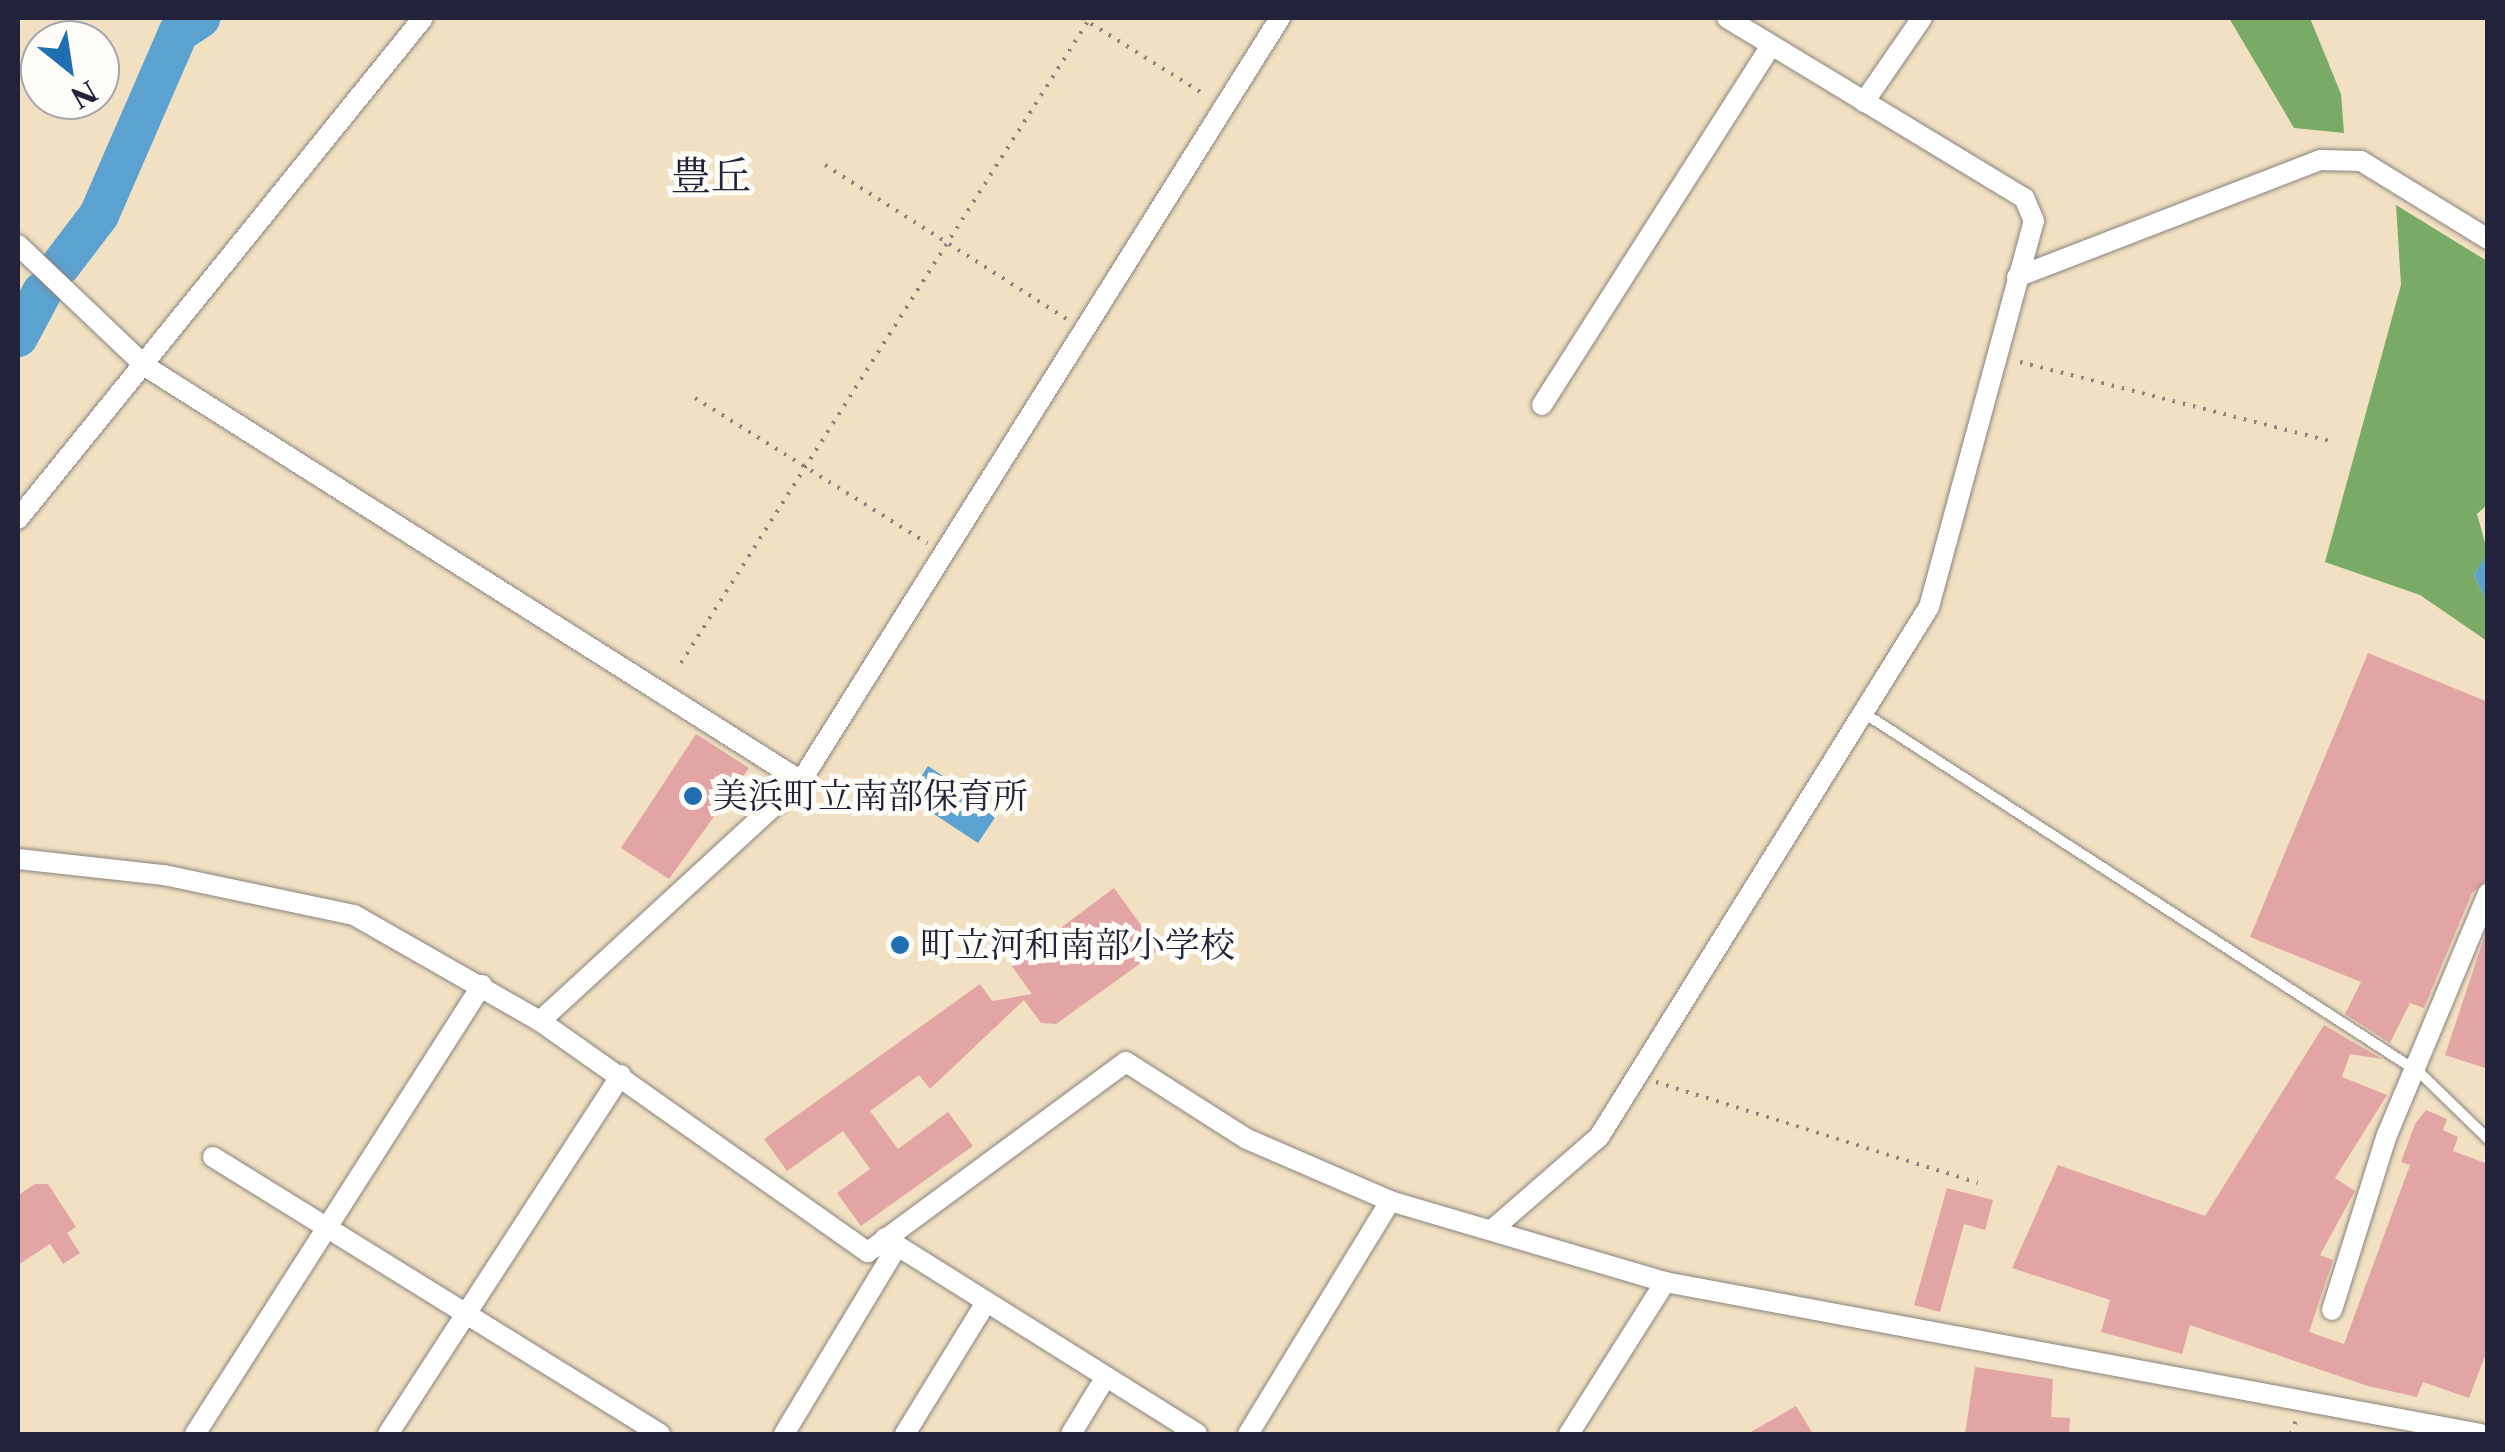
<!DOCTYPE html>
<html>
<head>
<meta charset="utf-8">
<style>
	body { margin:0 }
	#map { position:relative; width:2505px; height:1452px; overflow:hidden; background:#f1e1c2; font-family:"Libre Caslon Text","Noto Serif JP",serif }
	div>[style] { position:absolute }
	.forest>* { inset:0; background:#7aab66 }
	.water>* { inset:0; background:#5ba2d1 }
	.river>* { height:40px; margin:-20px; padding:0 20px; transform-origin:20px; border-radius:20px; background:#5ba2d1 }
	.building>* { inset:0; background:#e3a5a3 }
	.path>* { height:4px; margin-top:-2px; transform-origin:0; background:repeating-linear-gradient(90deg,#8a827e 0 2.5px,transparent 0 10.5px) }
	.roads { filter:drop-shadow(0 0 2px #8a827e) drop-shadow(0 0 2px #8a827e) }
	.service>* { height:10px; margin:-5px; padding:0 5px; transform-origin:5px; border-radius:5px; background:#fff }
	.minor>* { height:20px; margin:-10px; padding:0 10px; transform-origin:10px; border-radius:10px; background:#fff }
	.dots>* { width:28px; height:28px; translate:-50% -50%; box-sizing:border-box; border:5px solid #fdfcf7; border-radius:50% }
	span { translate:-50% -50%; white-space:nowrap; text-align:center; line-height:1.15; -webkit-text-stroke:10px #fdfcf7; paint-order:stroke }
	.poi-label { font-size:35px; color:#22223b }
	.left { translate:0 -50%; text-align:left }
	.quarter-label { font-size:40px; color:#22223b }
	.frame { position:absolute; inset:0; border:20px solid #22223b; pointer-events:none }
	.north { position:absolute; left:20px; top:20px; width:100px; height:100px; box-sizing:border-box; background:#fdfcf7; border:2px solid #a5a5ac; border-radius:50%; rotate:150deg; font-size:28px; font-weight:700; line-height:40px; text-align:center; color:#22223b }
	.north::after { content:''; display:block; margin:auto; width:35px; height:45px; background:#1f6fb2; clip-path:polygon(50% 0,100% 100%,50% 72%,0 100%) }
</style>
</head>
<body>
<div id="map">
	<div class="forest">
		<i style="clip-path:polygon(2229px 18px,2310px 18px,2341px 94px,2344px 133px,2294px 128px)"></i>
		<i style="clip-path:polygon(2396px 205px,2487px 261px,2488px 504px,2477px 514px,2488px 554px,2474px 575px,2487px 602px,2487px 641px,2420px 595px,2325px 562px,2401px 285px)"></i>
	</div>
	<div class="water">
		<i style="clip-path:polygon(2487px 554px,2488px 602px,2487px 602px,2474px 575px)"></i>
		<i style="clip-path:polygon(928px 766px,998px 813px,978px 843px,908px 797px)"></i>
	</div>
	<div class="river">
		<i style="left:61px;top:265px;width:63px;rotate:-52.8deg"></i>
		<i style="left:99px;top:215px;width:198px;rotate:-66.5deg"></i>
		<i style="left:178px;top:33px;width:27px;rotate:-34deg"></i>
		<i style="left:18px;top:337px;width:51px;rotate:-61.9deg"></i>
	</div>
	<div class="building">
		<i style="clip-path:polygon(2368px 653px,2488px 702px,2488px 879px,2472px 893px,2424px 1008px,2410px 1003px,2390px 1043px,2345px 1014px,2361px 982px,2250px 937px)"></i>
		<i style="clip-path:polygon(696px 734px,749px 768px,669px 879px,621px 848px)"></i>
		<i style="clip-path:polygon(1114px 888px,1159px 950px,1056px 1024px,1041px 1023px,1024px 1000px,930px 1089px,919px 1075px,870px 1111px,898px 1149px,948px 1112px,973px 1146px,861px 1226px,837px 1193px,870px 1169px,843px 1131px,787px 1171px,764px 1139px,980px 984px,992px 1001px,1032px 994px,1011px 965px)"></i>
		<i style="clip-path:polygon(2485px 935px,2488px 935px,2488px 1069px,2445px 1055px)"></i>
		<i style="clip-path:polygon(2324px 1025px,2382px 1059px,2350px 1054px,2342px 1077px,2387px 1095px,2335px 1178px,2355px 1191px,2320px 1255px,2333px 1260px,2309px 1332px,2344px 1344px,2410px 1165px,2401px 1162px,2415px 1124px,2426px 1110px,2447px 1119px,2443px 1130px,2458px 1137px,2453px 1151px,2488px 1164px,2488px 1348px,2469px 1398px,2423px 1382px,2417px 1397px,2368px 1386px,2190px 1325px,2182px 1354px,2101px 1332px,2110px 1300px,2012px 1268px,2058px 1165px,2205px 1216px)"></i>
		<i style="clip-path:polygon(35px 1184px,48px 1184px,76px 1227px,67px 1233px,80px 1253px,63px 1264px,50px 1244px,18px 1265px,18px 1195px)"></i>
		<i style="clip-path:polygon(1947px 1188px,1993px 1200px,1985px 1230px,1964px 1224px,1940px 1312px,1914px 1305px)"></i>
		<i style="clip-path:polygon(1975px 1367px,2053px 1379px,2051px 1417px,2070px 1418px,2069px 1434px,1965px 1434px)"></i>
		<i style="clip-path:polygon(1796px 1406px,1813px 1434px,1747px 1434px)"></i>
	</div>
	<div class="path">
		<i style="left:1082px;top:18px;width:147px;rotate:32deg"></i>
		<i style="left:825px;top:165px;width:287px;rotate:32.5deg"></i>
		<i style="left:2020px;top:362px;width:320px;rotate:14.3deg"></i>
		<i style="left:695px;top:398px;width:274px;rotate:32deg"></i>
		<i style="left:681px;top:663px;width:764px;rotate:-57.62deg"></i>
		<i style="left:1656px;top:1082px;width:337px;rotate:17.4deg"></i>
		<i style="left:2291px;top:1434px;width:15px;rotate:-70deg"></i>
	</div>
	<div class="roads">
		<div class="service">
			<i style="left:1867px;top:715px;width:659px;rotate:32.92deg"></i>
			<i style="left:2420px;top:1073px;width:95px;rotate:44.1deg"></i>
		</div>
		<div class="minor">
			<i style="left:1864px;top:102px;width:102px;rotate:-55.4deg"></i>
			<i style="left:18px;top:245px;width:175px;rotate:43.6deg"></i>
			<i style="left:145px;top:366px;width:776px;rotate:32.32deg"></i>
			<i style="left:2017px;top:277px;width:325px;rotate:-21.1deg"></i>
			<i style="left:2320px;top:160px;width:41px;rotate:1.4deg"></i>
			<i style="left:2361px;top:161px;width:149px;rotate:31.6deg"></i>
			<i style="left:1542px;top:405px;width:426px;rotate:-57.5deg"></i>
			<i style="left:18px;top:519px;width:644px;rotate:-51.05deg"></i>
			<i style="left:18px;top:859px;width:147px;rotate:6.3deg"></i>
			<i style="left:164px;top:875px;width:194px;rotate:11.9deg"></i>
			<i style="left:354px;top:915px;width:214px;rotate:29.7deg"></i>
			<i style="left:540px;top:1021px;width:401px;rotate:35.2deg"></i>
			<i style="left:868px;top:1252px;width:320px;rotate:-36.4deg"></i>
			<i style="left:1126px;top:1062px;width:143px;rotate:32.5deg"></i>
			<i style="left:1247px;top:1139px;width:156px;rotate:23.4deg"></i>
			<i style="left:1390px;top:1201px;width:287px;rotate:16.4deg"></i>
			<i style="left:1665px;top:1282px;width:830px;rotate:10.55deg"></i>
			<i style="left:540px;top:1021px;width:355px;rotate:-42.6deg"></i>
			<i style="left:801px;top:781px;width:901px;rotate:-57.88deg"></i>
			<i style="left:213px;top:1157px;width:526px;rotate:31.79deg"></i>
			<i style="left:1493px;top:1229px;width:140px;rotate:-41deg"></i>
			<i style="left:1599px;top:1137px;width:624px;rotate:-58.09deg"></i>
			<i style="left:1929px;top:607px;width:400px;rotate:-74.8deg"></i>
			<i style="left:2034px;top:221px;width:25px;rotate:-113deg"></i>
			<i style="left:2024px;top:198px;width:347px;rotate:-148.8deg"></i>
			<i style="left:885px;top:1238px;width:368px;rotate:32.1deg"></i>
			<i style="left:2332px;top:1310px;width:183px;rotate:-72.6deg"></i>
			<i style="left:2387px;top:1135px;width:262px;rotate:-67.3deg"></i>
			<i style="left:195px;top:1434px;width:533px;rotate:-57.41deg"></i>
			<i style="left:388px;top:1434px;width:428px;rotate:-57deg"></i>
			<i style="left:784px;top:1434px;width:217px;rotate:-58.9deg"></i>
			<i style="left:905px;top:1434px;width:153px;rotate:-58.4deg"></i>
			<i style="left:1071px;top:1434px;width:66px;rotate:-58.7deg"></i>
			<i style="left:1248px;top:1434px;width:273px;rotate:-58.6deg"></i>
			<i style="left:1569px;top:1434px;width:180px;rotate:-57.7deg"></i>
		</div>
	</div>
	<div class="dots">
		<i style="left:693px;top:796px;background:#1f6fb2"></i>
		<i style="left:900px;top:945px;background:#1f6fb2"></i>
	</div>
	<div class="poi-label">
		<span class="left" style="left:713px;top:796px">美浜町立南部保育所</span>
		<span class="left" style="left:920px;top:945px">町立河和南部小学校</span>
	</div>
	<div class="quarter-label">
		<span style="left:711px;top:176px">豊丘</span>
	</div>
	<div class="frame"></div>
	<div class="north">N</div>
</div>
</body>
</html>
